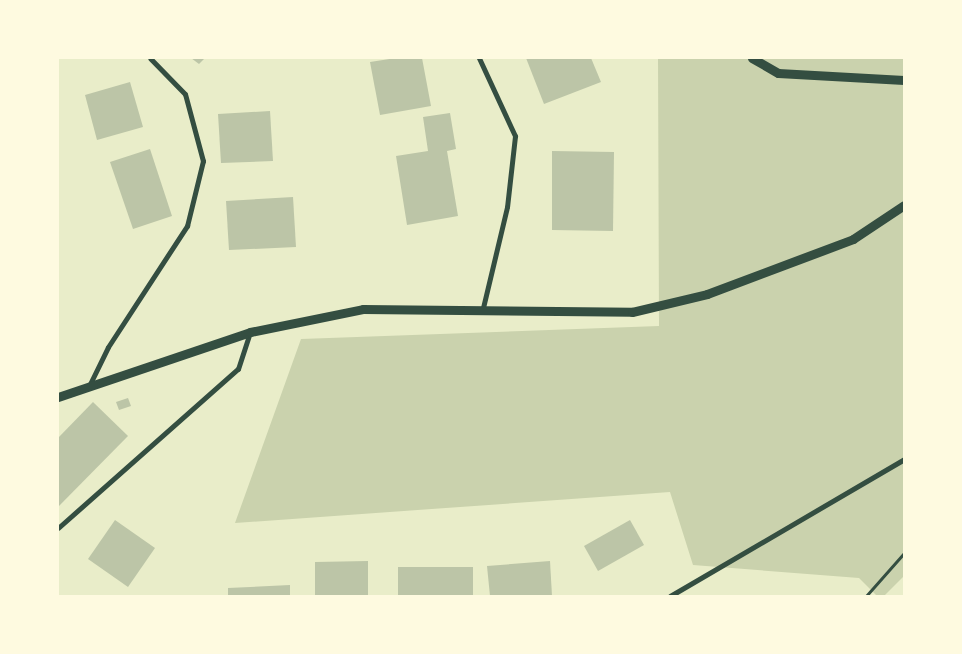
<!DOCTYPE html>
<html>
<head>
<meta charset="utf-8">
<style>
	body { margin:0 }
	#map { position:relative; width:962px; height:654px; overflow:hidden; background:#e9edc9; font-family:Montserrat,sans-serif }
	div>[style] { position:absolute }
	.green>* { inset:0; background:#cad2ad }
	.building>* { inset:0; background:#bcc5a7 }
	.path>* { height:3px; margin:-1.5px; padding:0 1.5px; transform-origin:1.5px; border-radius:1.5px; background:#344e41 }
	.minor>* { height:5px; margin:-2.5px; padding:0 2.5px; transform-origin:2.5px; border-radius:2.5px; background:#344e41 }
	.tertiary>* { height:9px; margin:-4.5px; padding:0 4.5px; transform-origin:4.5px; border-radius:4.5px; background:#344e41 }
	span { translate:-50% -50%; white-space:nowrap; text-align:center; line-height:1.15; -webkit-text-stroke:4px #fefae0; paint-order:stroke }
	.frame { position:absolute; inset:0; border:59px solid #fefae0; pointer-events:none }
</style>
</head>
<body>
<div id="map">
	<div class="green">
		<i style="clip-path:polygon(658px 58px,904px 58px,904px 576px,884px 596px,877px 596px,859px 578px,693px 565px,670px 492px,235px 523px,301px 339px,659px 326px)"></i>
	</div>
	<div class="building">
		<i style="clip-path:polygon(191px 58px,205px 58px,199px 64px)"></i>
		<i style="clip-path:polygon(396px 58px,422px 58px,431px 106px,380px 115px,370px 62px)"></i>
		<i style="clip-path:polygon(526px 58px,591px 58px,601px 82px,544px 104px)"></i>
		<i style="clip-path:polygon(130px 82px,143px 127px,97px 140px,85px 95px)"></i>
		<i style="clip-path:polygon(270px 111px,273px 161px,221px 163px,218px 114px)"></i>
		<i style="clip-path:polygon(450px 113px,456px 149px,447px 151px,458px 216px,407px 225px,396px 156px,428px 151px,423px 117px)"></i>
		<i style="clip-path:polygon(150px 149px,172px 216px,133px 229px,110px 162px)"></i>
		<i style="clip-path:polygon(552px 151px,614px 152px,613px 231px,552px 230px)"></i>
		<i style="clip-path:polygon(293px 197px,296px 247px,229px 250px,226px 201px)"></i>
		<i style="clip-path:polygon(128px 398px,131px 406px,119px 410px,116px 402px)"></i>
		<i style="clip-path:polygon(93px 402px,128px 436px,58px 507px,58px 438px)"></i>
		<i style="clip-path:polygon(115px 520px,155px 548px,128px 587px,88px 559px)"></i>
		<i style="clip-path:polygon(630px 520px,644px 545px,598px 571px,584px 546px)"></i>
		<i style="clip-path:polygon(368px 561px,368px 596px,315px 596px,315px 562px)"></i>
		<i style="clip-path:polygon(550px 561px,552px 596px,490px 596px,487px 566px)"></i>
		<i style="clip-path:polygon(398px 567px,473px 567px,473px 596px,398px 596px)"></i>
		<i style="clip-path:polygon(290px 585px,290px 596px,228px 596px,228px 588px)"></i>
	</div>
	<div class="path">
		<i style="left:866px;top:596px;width:57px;rotate:-48.5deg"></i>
	</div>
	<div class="minor">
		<i style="left:479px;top:58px;width:86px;rotate:65.2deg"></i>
		<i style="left:515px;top:136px;width:71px;rotate:96.4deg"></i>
		<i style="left:507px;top:207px;width:104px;rotate:103.4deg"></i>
		<i style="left:89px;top:386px;width:43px;rotate:-64deg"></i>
		<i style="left:108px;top:347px;width:145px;rotate:-56.9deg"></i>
		<i style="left:187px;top:226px;width:67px;rotate:-76.2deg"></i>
		<i style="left:203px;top:161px;width:69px;rotate:-105deg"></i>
		<i style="left:185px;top:94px;width:50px;rotate:-134.2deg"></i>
		<i style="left:58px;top:528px;width:240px;rotate:-41.5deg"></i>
		<i style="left:238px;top:369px;width:39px;rotate:-72deg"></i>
		<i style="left:670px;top:596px;width:271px;rotate:-30.3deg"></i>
	</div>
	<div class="tertiary">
		<i style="left:752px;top:58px;width:30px;rotate:30deg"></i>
		<i style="left:778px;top:73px;width:126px;rotate:3.2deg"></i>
		<i style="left:58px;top:397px;width:203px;rotate:-18.7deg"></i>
		<i style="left:250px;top:332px;width:115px;rotate:-11.5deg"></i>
		<i style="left:363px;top:309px;width:269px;rotate:0.6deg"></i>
		<i style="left:632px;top:312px;width:77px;rotate:-13.5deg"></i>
		<i style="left:707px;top:294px;width:156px;rotate:-20.6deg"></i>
		<i style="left:853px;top:239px;width:61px;rotate:-33.7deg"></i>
	</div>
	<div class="frame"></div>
</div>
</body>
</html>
